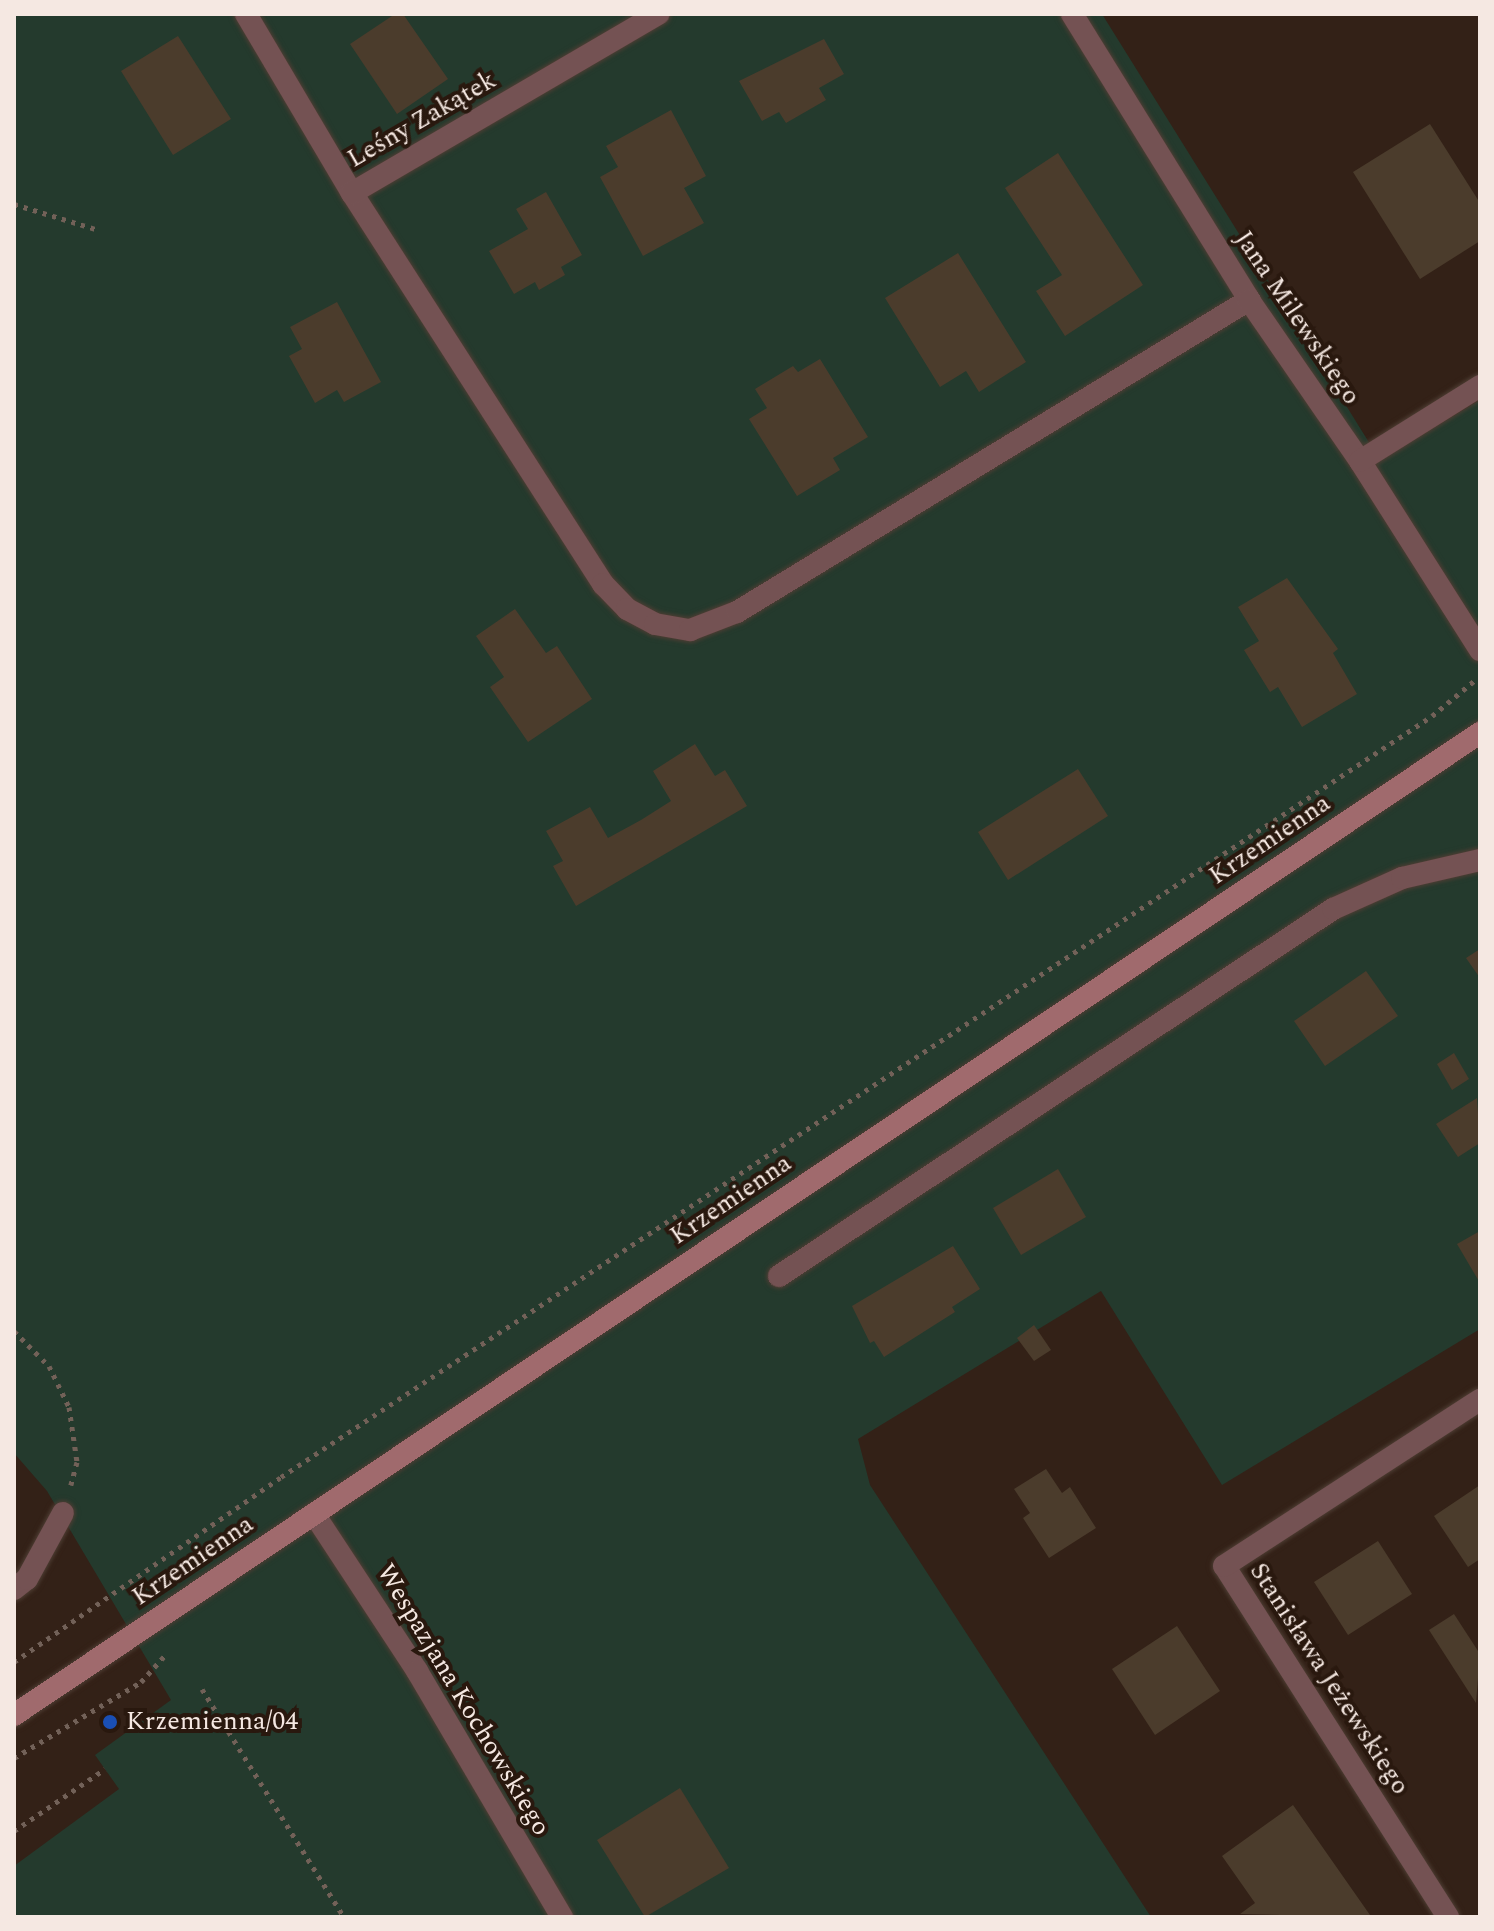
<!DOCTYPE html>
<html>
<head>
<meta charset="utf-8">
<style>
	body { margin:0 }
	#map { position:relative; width:1494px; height:1931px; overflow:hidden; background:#332117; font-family:Spectral,serif }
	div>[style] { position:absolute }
	.green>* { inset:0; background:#243a2d }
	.building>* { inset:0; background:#4b3c2c }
	.path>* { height:5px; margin-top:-2.5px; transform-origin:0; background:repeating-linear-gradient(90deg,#726158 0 4px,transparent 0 10px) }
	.roads { filter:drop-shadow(0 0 2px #4e3d33) drop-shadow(0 0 2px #4e3d33) }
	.service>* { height:22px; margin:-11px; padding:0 11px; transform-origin:11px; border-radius:11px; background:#745253 }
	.minor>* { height:22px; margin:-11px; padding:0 11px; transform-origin:11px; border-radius:11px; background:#745253 }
	.secondary>* { height:22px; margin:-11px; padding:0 11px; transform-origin:11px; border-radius:11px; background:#a06a6d }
	.dots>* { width:22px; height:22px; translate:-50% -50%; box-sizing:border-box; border:4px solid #29180e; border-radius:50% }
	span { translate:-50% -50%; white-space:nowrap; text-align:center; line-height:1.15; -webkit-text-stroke:8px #29180e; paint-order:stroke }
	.street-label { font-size:26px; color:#f5e8e2 }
	.poi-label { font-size:26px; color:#f5e8e2 }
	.left { translate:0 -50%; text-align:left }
	.frame { position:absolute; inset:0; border:16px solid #f5e8e2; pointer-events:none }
</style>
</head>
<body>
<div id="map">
	<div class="green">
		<i style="clip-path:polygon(14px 14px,1102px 14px,1380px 460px,1480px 400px,1480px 1329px,1222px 1485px,1101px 1291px,858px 1439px,870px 1485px,1151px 1917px,14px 1917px,14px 1866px,119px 1789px,95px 1755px,171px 1700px,47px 1491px,14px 1453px)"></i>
	</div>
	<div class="building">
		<i style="clip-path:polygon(395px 14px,403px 14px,448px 79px,397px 114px,350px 44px)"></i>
		<i style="clip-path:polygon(178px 36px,231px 119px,173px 155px,121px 71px)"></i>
		<i style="clip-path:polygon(824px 39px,844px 74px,819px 88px,826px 100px,786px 123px,779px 112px,762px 121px,739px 81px)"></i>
		<i style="clip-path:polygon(671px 110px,706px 176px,684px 188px,704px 223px,643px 256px,600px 177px,618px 167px,606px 146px)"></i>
		<i style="clip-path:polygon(1430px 124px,1480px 203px,1480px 241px,1420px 279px,1353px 172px)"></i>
		<i style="clip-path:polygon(1058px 153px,1143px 285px,1065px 336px,1036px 291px,1062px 275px,1005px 188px)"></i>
		<i style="clip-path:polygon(546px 192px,582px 255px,561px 267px,565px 275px,539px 290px,535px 282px,514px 294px,489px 251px,528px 229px,516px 209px)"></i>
		<i style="clip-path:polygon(958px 253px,1026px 362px,979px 392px,966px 371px,940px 387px,885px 298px)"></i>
		<i style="clip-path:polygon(337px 302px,381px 382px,344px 402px,337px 390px,315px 403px,289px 356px,302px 349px,290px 327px)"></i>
		<i style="clip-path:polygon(820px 359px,868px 437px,833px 458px,840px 470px,797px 496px,749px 419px,767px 408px,755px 389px,793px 366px,798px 372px)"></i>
		<i style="clip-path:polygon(1287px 578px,1338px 649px,1333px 653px,1357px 694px,1302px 727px,1278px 687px,1270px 692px,1244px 650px,1259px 641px,1238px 607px)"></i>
		<i style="clip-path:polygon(515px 609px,546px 653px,557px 646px,592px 699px,528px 742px,490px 687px,504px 677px,476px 636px)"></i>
		<i style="clip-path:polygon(695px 744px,715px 776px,725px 770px,747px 806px,576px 906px,553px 866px,563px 861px,546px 831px,590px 807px,608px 838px,641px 820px,671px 801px,653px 771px)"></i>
		<i style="clip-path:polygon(1078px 769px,1108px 816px,1008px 880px,978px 832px)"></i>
		<i style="clip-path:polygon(1480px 949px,1480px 978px,1466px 958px)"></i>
		<i style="clip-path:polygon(1366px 971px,1398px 1016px,1325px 1066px,1294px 1021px)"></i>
		<i style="clip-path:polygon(1454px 1053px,1469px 1079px,1452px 1090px,1437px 1064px)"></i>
		<i style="clip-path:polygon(1477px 1098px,1480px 1143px,1458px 1157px,1436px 1124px)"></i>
		<i style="clip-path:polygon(1058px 1169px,1086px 1217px,1021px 1255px,993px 1208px)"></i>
		<i style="clip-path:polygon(1480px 1231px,1480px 1283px,1457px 1244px)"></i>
		<i style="clip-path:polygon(953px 1246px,980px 1289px,952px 1307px,955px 1312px,884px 1357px,874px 1341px,870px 1343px,852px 1306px)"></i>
		<i style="clip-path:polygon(1034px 1325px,1051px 1350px,1034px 1361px,1017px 1338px)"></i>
		<i style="clip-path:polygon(1046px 1469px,1062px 1493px,1070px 1487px,1096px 1528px,1049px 1558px,1023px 1518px,1030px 1513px,1014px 1489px)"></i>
		<i style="clip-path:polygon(1480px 1485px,1480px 1559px,1468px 1567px,1434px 1516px)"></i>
		<i style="clip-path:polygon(1378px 1541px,1412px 1594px,1348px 1635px,1314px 1582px)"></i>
		<i style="clip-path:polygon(1454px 1614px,1480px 1654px,1476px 1703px,1429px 1630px)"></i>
		<i style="clip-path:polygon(1177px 1626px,1220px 1691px,1155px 1735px,1112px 1669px)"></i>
		<i style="clip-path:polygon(680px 1788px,729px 1868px,645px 1917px,597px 1840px)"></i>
		<i style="clip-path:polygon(1293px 1805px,1370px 1915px,1367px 1917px,1240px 1914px,1255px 1903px,1222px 1856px)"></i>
	</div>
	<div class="path">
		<i style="left:14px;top:204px;width:89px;rotate:17deg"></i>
		<i style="left:14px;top:1331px;width:49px;rotate:45deg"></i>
		<i style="left:49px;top:1366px;width:46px;rotate:64deg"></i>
		<i style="left:69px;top:1407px;width:56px;rotate:81.7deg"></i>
		<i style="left:77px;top:1462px;width:24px;rotate:105deg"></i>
		<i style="left:14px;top:1662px;width:325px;rotate:-34.7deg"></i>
		<i style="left:281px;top:1477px;width:1380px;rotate:-33.47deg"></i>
		<i style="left:1432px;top:716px;width:55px;rotate:-39.8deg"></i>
		<i style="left:202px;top:1689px;width:269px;rotate:58.1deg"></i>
		<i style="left:14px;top:1758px;width:148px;rotate:-30.9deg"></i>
		<i style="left:141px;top:1682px;width:39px;rotate:-48deg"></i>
		<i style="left:14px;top:1831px;width:110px;rotate:-34.3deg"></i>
	</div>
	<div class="roads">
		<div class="service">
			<i style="left:779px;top:1276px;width:665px;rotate:-33.52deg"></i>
			<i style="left:1333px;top:909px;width:76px;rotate:-24.2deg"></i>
			<i style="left:1402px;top:878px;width:80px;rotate:-13deg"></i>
			<i style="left:14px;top:1589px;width:16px;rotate:-38deg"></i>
			<i style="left:27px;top:1579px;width:75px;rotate:-61.4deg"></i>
		</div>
		<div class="minor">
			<i style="left:246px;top:14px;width:208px;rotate:59.4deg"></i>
			<i style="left:352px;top:193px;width:465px;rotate:57.3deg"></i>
			<i style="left:603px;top:584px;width:35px;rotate:46deg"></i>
			<i style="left:627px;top:609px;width:32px;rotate:28deg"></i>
			<i style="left:655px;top:624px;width:36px;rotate:10deg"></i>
			<i style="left:690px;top:630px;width:50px;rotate:-21deg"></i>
			<i style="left:737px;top:612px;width:600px;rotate:-31.36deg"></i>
			<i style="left:1072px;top:14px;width:336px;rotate:58.2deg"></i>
			<i style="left:1249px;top:300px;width:196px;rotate:55.4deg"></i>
			<i style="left:1360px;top:461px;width:224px;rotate:57.6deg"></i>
			<i style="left:352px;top:193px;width:355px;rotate:-30.3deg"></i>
			<i style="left:1360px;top:461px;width:142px;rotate:-32deg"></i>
			<i style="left:314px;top:1514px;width:188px;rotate:56.7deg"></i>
			<i style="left:417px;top:1671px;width:286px;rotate:59.5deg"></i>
			<i style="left:1448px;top:1917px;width:416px;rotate:-122.5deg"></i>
			<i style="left:1224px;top:1566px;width:305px;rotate:-33deg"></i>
		</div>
		<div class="secondary">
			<i style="left:14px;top:1715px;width:1765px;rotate:-33.82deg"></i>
		</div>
	</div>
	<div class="dots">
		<i style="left:110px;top:1722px;background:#1a4fb4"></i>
	</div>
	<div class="street-label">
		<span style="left:422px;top:120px;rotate:-30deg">Leśny Zakątek</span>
		<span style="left:1297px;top:318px;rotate:56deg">Jana Milewskiego</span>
		<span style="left:1270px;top:840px;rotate:-34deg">Krzemienna</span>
		<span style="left:731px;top:1200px;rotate:-34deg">Krzemienna</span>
		<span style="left:193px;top:1561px;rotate:-34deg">Krzemienna</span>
		<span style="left:1329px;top:1679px;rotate:57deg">Stanisława Jeżewskiego</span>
		<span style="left:463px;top:1700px;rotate:59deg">Wespazjana Kochowskiego</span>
	</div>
	<div class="poi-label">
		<span class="left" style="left:126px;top:1722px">Krzemienna/04</span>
	</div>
	<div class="frame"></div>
</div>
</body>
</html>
